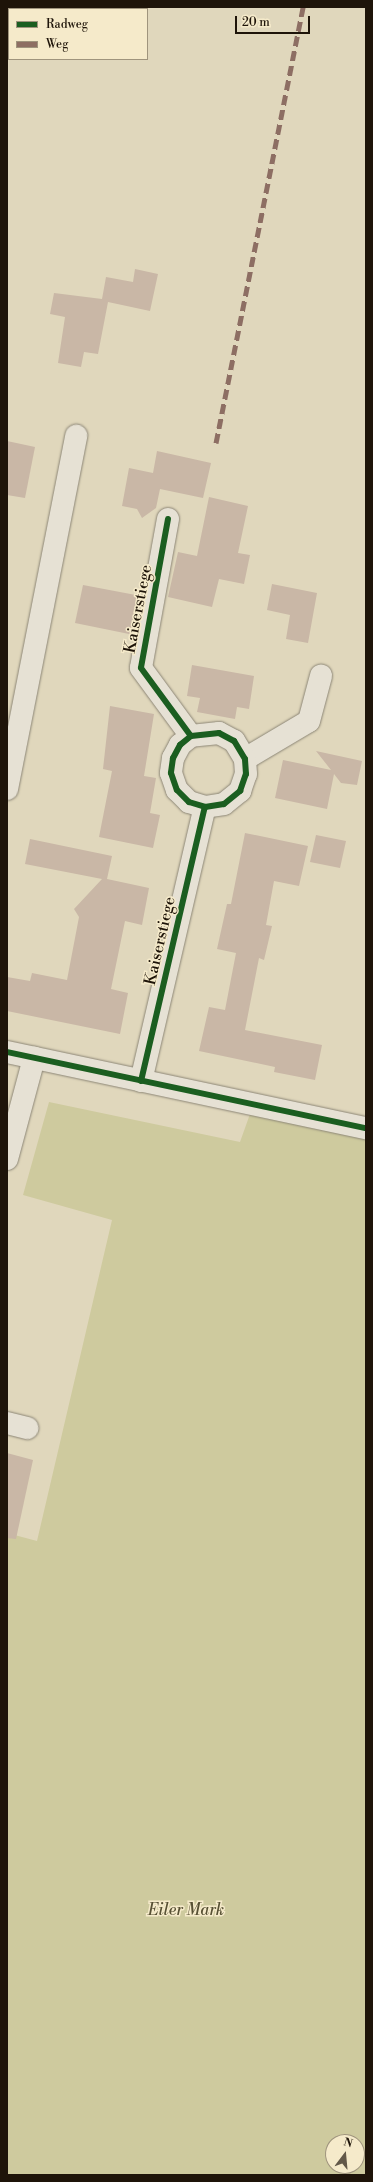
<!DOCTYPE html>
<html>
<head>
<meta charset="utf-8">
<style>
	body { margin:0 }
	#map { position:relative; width:373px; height:2182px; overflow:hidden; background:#e0d7bc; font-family:"Libre Bodoni",serif }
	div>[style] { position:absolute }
	.green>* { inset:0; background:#ceca9e }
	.building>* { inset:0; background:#c9b7a6 }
	.roads { filter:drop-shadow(0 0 1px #8c8676) drop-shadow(0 0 1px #8c8676) }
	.minor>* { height:22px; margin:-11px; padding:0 11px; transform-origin:11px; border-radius:11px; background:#e6e1d4 }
	.quiet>* { height:5px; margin-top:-2.5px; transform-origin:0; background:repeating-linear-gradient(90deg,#8d6e63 0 10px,transparent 0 15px) }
	.cycleway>* { height:6px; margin:-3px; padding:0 3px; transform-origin:3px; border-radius:3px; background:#1b5e20 }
	span { translate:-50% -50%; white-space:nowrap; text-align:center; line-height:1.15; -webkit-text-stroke:3px #f5eaca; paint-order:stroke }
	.street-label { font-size:16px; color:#1e1409 }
	.park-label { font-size:16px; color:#575034; font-style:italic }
	.frame { position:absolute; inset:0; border:8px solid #1e1409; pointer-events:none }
	.legend { position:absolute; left:8px; top:8px; width:140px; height:52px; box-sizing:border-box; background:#f5eaca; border:1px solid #9f947d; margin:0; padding:5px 7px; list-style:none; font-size:12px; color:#1e1409 }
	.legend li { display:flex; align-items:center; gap:8px; height:20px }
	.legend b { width:20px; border:1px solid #9f947d }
	.north { position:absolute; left:325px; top:2134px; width:40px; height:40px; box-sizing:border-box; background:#f5eaca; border:1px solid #9f947d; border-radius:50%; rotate:16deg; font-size:11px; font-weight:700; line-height:16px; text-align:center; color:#1e1409 }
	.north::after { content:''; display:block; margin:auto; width:14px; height:18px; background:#625848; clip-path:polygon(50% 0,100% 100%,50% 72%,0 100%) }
	.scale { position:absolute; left:235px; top:16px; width:75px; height:18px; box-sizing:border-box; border:2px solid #1e1409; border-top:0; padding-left:5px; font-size:12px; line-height:14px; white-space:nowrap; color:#1e1409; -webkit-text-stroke:3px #f5eaca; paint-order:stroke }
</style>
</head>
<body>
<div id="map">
	<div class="green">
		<i style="clip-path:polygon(evenodd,49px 1102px,240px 1142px,250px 1114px,366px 1139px,366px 2175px,7px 2175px,7px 1533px,37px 1541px,112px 1220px,23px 1195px,49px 1102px,333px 2142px,357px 2142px,357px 2166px,333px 2166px,333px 2142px)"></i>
	</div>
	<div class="building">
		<i style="clip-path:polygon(135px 269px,158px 274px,150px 311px,108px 302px,98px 354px,84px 352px,81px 367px,58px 363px,65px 317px,50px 314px,54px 293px,102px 299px,106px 277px,133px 282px)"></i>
		<i style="clip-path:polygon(7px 441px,35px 447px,25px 498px,7px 495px)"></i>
		<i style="clip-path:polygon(157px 451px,211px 463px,203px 498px,160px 489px,156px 508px,142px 518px,137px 509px,122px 506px,129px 468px,153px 473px)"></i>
		<i style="clip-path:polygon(209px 497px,248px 506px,238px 553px,250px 555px,244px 584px,219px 579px,212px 607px,168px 597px,178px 552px,197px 556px)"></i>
		<i style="clip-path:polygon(272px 584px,317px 593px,308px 643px,286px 639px,290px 615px,267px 610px)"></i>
		<i style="clip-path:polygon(83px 585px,141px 596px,134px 635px,75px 623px)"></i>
		<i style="clip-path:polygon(192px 665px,254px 676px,249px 709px,237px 707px,235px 719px,197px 712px,200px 698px,187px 696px)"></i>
		<i style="clip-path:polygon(110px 706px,154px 714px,144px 776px,156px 778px,150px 813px,160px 815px,153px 848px,99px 837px,112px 771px,103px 769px)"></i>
		<i style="clip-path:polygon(316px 751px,362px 761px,357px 785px,341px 783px,334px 774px,327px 809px,275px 798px,283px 760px,331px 770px)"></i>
		<i style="clip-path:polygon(245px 833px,308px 846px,299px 886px,274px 881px,266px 925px,272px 926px,264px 960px,259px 958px,245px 1030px,322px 1045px,315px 1080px,274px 1072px,275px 1067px,199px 1051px,209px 1007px,225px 1010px,236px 953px,217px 949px,227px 904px,231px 904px)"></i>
		<i style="clip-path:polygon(316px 835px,346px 841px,340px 868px,310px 862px)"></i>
		<i style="clip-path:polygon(30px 839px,112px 856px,107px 879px,149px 888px,142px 925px,125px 921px,111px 989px,128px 993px,120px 1034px,7px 1011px,7px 977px,30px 981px,32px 973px,67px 980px,79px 917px,74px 909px,102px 879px,25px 864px)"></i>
		<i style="clip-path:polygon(7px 1453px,33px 1460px,16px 1539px,7px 1538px)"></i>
	</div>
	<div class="roads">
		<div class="minor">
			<i style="left:168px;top:519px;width:151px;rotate:100.3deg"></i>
			<i style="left:141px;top:668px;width:84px;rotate:53.7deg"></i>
			<i style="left:245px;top:759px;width:74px;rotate:-30.7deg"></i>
			<i style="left:309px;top:721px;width:47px;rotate:-75.1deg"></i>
			<i style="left:7px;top:789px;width:360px;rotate:-78.9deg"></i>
			<i style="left:7px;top:1052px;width:367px;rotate:12deg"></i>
			<i style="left:141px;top:1081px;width:281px;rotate:-76.9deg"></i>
			<i style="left:205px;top:807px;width:19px;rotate:-9deg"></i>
			<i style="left:224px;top:804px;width:21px;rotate:-39deg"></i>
			<i style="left:240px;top:791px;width:18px;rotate:-71deg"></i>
			<i style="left:246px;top:774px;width:15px;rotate:-94deg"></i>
			<i style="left:245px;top:759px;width:21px;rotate:-121deg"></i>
			<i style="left:234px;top:741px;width:17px;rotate:-152deg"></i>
			<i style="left:219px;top:733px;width:28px;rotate:174deg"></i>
			<i style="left:191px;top:736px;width:14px;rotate:141deg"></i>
			<i style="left:180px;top:745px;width:15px;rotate:118deg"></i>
			<i style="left:173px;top:758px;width:15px;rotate:98deg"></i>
			<i style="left:171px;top:773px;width:18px;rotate:71deg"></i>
			<i style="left:177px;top:790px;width:17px;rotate:45deg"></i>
			<i style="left:189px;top:802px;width:17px;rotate:17deg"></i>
			<i style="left:7px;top:1159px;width:105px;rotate:-75deg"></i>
			<i style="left:7px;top:1423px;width:21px;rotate:14deg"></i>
		</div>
	</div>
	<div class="quiet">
		<i style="left:216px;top:443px;width:445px;rotate:-78.7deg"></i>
	</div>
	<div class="cycleway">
		<i style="left:168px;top:519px;width:151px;rotate:100.3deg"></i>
		<i style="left:141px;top:668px;width:84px;rotate:53.7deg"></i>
		<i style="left:7px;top:1052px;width:367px;rotate:12deg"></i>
		<i style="left:141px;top:1081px;width:281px;rotate:-76.9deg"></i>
		<i style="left:205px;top:807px;width:19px;rotate:-9deg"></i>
		<i style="left:224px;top:804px;width:21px;rotate:-39deg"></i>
		<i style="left:240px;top:791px;width:18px;rotate:-71deg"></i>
		<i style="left:246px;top:774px;width:15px;rotate:-94deg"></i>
		<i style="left:245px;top:759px;width:21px;rotate:-121deg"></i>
		<i style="left:234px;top:741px;width:17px;rotate:-152deg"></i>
		<i style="left:219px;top:733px;width:28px;rotate:174deg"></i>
		<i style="left:191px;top:736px;width:14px;rotate:141deg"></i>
		<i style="left:180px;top:745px;width:15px;rotate:118deg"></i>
		<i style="left:173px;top:758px;width:15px;rotate:98deg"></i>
		<i style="left:171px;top:773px;width:18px;rotate:71deg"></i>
		<i style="left:177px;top:790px;width:17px;rotate:45deg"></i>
		<i style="left:189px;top:802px;width:17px;rotate:17deg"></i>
	</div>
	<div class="street-label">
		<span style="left:138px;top:609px;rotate:-79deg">Kaiserstiege</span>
		<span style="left:160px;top:941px;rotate:-77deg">Kaiserstiege</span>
	</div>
	<div class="park-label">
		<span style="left:186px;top:1910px">Eiler Mark</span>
	</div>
	<div class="frame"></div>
	<ul class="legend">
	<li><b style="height:5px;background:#1b5e20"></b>Radweg</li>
	<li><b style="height:5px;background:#8d6e63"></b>Weg</li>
	</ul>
	<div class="north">N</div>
	<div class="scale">20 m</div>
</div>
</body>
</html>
